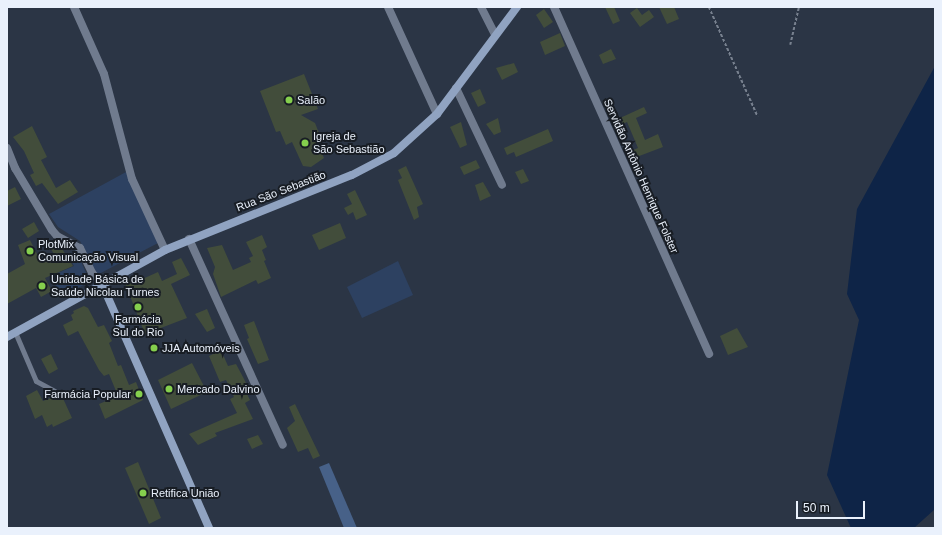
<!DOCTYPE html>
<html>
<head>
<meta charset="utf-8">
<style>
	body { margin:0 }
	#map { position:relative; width:942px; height:535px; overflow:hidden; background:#2b3545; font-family:Helvetica,sans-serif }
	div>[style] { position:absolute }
	.green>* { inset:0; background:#2d4161 }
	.forest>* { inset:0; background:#476188 }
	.water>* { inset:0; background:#0e2447 }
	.building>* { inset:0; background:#424d3b }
	.path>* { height:1.5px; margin-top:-0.75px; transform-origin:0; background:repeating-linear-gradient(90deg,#78818f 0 3px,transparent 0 5px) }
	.service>* { height:5px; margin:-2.5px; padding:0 2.5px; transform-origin:2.5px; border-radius:2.5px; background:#707b8e }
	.minor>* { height:8px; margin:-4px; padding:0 4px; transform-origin:4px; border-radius:4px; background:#707b8e }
	.secondary>* { height:8px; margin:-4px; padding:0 4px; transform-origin:4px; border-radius:4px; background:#90a3c1 }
	.dots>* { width:11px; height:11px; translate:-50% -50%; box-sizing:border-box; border:2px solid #181d24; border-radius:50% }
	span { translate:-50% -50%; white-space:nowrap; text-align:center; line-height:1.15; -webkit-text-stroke:4px #181d24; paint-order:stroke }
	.poi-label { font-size:11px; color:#eaf1fc }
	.left { translate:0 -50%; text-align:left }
	.right { translate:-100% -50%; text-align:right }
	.street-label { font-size:11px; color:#eaf1fc }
	.frame { position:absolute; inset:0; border:8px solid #eaf1fc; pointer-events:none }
	.scale { position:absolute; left:796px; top:501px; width:69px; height:18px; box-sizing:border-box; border:2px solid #eaf1fc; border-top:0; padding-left:5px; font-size:12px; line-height:14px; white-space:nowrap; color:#eaf1fc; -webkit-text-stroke:3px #181d24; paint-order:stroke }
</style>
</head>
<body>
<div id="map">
	<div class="green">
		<i style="clip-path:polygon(126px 172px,158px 243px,97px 275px,80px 241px,58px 227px,49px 214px)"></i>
		<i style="clip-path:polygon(76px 250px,90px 282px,61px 296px,51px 276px,74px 266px,68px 255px)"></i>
		<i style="clip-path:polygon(398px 261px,413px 295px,362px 318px,347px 287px)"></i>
	</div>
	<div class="forest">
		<i style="clip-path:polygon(329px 463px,357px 528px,344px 528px,319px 467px)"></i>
	</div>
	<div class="water">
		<i style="clip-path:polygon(935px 66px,935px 509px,914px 528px,851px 528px,827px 475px,859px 320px,847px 294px,857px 209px)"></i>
	</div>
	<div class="building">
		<i style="clip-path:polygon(605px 7px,614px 7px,620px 21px,613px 24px)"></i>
		<i style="clip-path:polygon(659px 7px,674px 7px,679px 19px,667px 24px)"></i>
		<i style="clip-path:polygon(637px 8px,642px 15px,649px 10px,654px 17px,640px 27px,630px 13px)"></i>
		<i style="clip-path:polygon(544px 9px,553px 22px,544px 28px,536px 15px)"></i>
		<i style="clip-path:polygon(560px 33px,565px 46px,545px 55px,540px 42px)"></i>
		<i style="clip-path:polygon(611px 49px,616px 59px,603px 64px,599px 55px)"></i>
		<i style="clip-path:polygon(514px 63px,518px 72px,502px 80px,496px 68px)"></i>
		<i style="clip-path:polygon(304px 74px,318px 109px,301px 115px,315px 123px,319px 133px,314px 135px,324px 158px,311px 167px,303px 166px,292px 142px,286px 145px,280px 131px,276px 132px,260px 91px)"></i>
		<i style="clip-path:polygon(480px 89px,486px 103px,478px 107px,471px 93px)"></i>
		<i style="clip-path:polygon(644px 107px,647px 113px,636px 118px,645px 140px,658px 134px,663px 147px,634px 158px,631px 151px,638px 148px,627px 122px,623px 124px,620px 118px)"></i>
		<i style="clip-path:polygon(498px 118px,501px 132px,494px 135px,486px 124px)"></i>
		<i style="clip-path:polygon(461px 122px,467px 145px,460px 148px,450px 127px)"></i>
		<i style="clip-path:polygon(32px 126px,47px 157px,41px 160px,56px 188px,70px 180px,78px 192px,58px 204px,42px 183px,36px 186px,30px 175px,34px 173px,24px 151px,13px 137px)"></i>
		<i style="clip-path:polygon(548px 129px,553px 141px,516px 157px,514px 152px,507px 155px,504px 148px)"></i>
		<i style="clip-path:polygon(476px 160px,480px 168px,464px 175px,460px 167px)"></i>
		<i style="clip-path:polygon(406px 166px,423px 204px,417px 207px,419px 217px,414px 220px,398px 180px,402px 178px,398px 170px)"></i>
		<i style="clip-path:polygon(523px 169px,529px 181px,521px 184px,515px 172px)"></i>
		<i style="clip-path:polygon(483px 182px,491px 196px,480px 201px,475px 185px)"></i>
		<i style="clip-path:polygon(15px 187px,21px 199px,7px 206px,7px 191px)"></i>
		<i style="clip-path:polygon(355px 190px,367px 215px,356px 220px,353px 212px,348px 215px,344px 208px,352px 204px,347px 194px)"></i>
		<i style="clip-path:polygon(34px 222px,39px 231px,28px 238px,22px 229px)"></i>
		<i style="clip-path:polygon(340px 223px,346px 238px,319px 250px,312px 235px)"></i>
		<i style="clip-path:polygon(262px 235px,267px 247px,262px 250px,266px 260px,264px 261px,271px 278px,258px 284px,256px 280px,221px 297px,213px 274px,215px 267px,207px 248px,222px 245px,233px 270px,251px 262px,249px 258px,253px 256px,246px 242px)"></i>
		<i style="clip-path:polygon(30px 240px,41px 262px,55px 256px,51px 249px,59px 244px,73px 266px,45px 278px,52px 291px,41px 297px,36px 288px,7px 304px,7px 274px,25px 264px,18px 245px)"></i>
		<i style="clip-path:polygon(181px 258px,190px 275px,171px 284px,187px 318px,145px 334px,124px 281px,136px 276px,138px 281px,158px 272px,162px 281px,177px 274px,172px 262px)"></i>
		<i style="clip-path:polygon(84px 306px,88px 308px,98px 327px,104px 325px,112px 341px,109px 343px,118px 366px,121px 365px,129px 385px,136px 382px,143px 400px,105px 419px,99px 404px,118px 396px,109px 374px,104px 376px,99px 370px,78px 331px,68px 336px,63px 325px,73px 320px,71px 315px,74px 313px,73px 311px)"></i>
		<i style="clip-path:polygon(207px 309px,215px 328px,207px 332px,195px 314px)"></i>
		<i style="clip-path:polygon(254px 321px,269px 360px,258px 364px,247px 339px,249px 338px,244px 325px)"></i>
		<i style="clip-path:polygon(737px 328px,748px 347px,728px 355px,720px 336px)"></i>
		<i style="clip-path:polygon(221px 350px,228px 366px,236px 364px,243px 377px,247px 385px,243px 386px,250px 400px,245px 403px,253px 419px,215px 433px,217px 436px,198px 445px,189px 434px,237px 413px,230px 399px,234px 397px,226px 380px,220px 382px,209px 356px)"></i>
		<i style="clip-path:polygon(51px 354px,58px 369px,49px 374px,41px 359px)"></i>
		<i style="clip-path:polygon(192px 363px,207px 392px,171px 409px,158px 380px)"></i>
		<i style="clip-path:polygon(37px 390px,43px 401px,61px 394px,72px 418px,53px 427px,52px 424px,47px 427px,42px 415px,35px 419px,26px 396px)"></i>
		<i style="clip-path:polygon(295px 404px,320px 456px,313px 459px,308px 448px,298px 452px,287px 428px,295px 421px,289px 407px)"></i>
		<i style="clip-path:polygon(258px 435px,263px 444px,252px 449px,247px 439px)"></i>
		<i style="clip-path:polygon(138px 462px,161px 518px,149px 524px,125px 468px)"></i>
	</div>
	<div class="path">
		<i style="left:709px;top:7px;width:120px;rotate:66deg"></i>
		<i style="left:790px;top:45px;width:39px;rotate:-77deg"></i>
	</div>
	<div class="service">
		<i style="left:15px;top:332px;width:53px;rotate:66.8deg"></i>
		<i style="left:36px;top:381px;width:21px;rotate:28deg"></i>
	</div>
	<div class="minor">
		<i style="left:74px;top:7px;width:73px;rotate:65.9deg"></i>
		<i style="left:104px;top:74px;width:109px;rotate:75.1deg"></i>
		<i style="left:132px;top:179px;width:78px;rotate:65.1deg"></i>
		<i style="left:388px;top:7px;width:118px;rotate:65.4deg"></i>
		<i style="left:481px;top:7px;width:31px;rotate:63deg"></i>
		<i style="left:554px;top:7px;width:380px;rotate:65.9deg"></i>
		<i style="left:456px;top:88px;width:107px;rotate:64.6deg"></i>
		<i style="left:7px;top:148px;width:22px;rotate:68deg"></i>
		<i style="left:15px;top:168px;width:72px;rotate:59.2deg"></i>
		<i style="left:52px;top:230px;width:8px;rotate:50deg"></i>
		<i style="left:57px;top:236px;width:26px;rotate:28deg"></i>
		<i style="left:80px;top:248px;width:28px;rotate:64deg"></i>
		<i style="left:92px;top:273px;width:15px;rotate:48deg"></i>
		<i style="left:189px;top:239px;width:226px;rotate:65.5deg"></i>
	</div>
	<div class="secondary">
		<i style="left:102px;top:284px;width:266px;rotate:66.3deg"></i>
		<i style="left:7px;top:337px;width:180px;rotate:-28.8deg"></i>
		<i style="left:165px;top:250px;width:201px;rotate:-21.9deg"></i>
		<i style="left:352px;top:175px;width:47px;rotate:-27.6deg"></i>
		<i style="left:394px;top:153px;width:58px;rotate:-42.2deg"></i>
		<i style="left:437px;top:114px;width:134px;rotate:-53.2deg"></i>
	</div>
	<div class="dots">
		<i style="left:289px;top:100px;background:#85cf4d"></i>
		<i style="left:305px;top:143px;background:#85cf4d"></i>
		<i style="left:30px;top:251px;background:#85cf4d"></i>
		<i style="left:42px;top:286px;background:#85cf4d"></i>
		<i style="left:138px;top:307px;background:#85cf4d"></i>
		<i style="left:154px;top:348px;background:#85cf4d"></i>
		<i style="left:169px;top:389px;background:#85cf4d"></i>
		<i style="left:139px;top:394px;background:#85cf4d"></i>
		<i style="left:143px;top:493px;background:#85cf4d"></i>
	</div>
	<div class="poi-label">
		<span class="left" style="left:297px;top:100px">Salão</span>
		<span class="left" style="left:313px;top:143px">Igreja de<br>São Sebastião</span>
		<span class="left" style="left:38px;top:251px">PlotMix<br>Comunicação Visual</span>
		<span class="left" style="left:51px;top:286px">Unidade Básica de<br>Saúde Nicolau Turnes</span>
		<span style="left:138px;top:326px">Farmácia<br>Sul do Rio</span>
		<span class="left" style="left:162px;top:348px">JJA Automóveis</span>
		<span class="left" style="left:177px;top:389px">Mercado Dalvino</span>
		<span class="right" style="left:131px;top:394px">Farmácia Popular</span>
		<span class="left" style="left:151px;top:493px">Retifica União</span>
	</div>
	<div class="street-label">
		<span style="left:641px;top:176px;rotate:66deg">Servidão Antônio Henrique Folster</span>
		<span style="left:281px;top:191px;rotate:-21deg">Rua São Sebastião</span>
	</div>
	<div class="frame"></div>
	<div class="scale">50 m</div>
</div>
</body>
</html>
